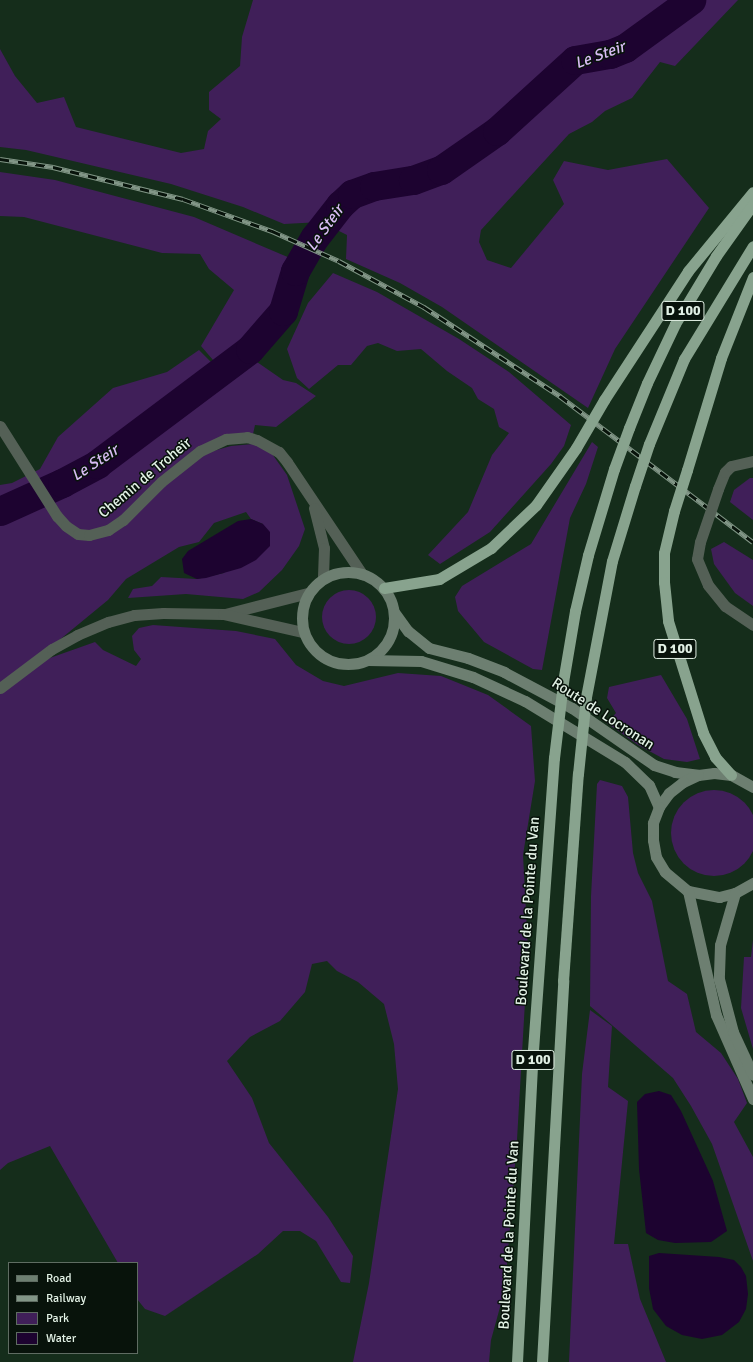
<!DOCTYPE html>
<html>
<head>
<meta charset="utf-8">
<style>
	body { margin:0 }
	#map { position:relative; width:753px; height:1362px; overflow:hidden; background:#152d1b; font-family:Signika,sans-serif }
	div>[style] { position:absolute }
	.green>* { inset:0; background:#401f59 }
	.round { border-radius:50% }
	.water>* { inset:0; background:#1d0330 }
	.river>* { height:29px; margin:-14.5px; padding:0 14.5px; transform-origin:14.5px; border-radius:14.5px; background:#1d0330 }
	.minor>* { height:11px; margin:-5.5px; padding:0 5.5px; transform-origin:5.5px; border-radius:5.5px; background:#546056 }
	.tertiary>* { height:11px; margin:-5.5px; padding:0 5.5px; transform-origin:5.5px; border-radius:5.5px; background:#546056 }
	.secondary>* { height:11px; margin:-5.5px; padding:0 5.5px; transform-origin:5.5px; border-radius:5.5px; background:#6d7f71 }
	.secondary>.ring { margin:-5.5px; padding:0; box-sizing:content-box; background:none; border:11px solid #6d7f71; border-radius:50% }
	.trunk>* { height:11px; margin:-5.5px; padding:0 5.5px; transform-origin:5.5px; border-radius:5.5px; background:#88a38e }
	.rail>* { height:4.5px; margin-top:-2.25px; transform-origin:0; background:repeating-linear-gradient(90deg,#08130b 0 9px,#829687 0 18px); box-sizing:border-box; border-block:1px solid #829687 }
	.minor-bridge>* { height:11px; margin:-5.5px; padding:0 5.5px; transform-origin:5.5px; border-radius:5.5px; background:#546056 }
	.trunk-bridge>* { height:11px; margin:-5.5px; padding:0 5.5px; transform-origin:5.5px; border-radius:5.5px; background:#88a38e }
	span { translate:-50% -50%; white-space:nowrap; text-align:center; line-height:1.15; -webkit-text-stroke:3px #08130b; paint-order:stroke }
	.shield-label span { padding:1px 3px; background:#08130b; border:1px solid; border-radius:3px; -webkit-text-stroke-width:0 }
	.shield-label { font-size:14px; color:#e2f1e5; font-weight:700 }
	.street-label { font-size:15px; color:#e2f1e5 }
	.water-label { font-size:16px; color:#d8bcf4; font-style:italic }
	.legend { position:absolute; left:8px; top:1262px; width:130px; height:92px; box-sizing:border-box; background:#08130b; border:1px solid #5f6c62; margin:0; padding:5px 7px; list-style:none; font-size:12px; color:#e2f1e5 }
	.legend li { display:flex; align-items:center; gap:8px; height:20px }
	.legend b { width:20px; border:1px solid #5f6c62 }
</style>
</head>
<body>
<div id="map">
	<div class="green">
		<i style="clip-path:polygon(253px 0,738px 0,675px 66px,660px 62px,632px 98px,605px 111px,592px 122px,569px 134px,481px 230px,479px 242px,487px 260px,511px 268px,564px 204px,553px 180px,564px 161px,608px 170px,667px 159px,709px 208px,615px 349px,588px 408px,442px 307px,400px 283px,346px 259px,347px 235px,321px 222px,284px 224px,243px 207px,171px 184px,26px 150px,0 147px,0 49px,15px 76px,37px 103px,64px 97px,76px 127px,181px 153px,204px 149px,208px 131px,221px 119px,209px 110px,209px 92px,240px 66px,242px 37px)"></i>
		<i style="clip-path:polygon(0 172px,55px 180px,194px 217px,297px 261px,271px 307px,219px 367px,201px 346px,234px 290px,209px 269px,200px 254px,162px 253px,24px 217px,0 216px)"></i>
		<i style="clip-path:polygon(333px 273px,377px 292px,459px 339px,509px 372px,571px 425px,564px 446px,551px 464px,490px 532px,440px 564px,428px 555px,468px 512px,492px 455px,509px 433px,499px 427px,494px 409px,478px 399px,472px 388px,447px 371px,421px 349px,397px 351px,378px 343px,367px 346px,351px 365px,338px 365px,309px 389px,297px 378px,287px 349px,308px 303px)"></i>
		<i style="clip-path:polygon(199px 350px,214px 365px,232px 376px,257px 362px,283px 380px,296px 383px,316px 396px,276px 427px,255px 425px,253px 434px,220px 438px,206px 453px,231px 446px,253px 444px,270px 451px,287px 475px,305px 529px,299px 546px,282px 570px,259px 592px,243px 599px,186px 594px,128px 598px,133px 589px,152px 586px,161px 577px,197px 579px,224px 573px,263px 524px,251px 519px,246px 512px,214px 523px,199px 542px,179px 547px,126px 579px,108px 600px,46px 651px,47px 659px,95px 642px,103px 650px,136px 666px,141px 659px,134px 650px,132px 636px,139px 628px,153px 625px,236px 631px,275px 639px,296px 665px,323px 681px,344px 686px,398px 673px,441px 676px,488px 695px,531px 726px,535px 781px,523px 855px,528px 950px,517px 1140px,505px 1289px,491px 1340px,489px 1362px,353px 1362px,369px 1283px,398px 1089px,394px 1044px,384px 1004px,358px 982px,337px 971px,327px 961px,312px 964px,305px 992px,280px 1021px,250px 1037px,227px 1061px,252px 1098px,269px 1143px,328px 1217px,353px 1256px,350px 1283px,341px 1282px,316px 1241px,300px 1231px,283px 1231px,258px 1254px,165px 1316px,145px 1309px,137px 1299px,137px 1263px,118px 1263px,50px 1146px,8px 1163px,0 1170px,0 485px,12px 483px,40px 469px,58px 437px,113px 388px,167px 372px)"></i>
		<i style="clip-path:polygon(592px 442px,598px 447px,586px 484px,570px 518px,542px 670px,533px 669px,484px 642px,458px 611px,455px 597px,462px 586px,531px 544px)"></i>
		<i style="clip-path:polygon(750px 478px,753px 478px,753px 520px,730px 502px,734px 490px)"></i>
		<i style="clip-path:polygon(724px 542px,753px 560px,753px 606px,735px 593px,714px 564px,711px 549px)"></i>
		<i class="round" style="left:322px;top:590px;width:54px;height:54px"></i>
		<i style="clip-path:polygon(661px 675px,687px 719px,700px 759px,687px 762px,664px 759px,638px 745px,607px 723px,616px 713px,607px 698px,609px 687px)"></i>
		<i style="clip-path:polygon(600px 780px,622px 786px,628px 797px,633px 853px,638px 873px,652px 901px,668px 981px,687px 994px,696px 1032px,721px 1053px,738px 1079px,747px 1103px,734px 1122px,753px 1157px,753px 1261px,712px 1144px,691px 1106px,673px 1078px,590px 1006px,591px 896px,597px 784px)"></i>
		<i class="round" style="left:671px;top:790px;width:86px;height:86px"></i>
		<i style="clip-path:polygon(753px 940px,753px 1049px,741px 1008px,744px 957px,751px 957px)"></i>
		<i style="clip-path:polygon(590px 1010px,612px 1026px,608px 1087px,628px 1101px,614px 1244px,628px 1244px,640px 1299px,666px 1362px,569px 1362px,582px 1074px)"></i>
	</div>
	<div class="water">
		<i style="clip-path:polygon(251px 519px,263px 524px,270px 532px,270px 546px,256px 560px,241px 568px,206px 578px,197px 579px,184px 573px,182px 559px,188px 551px,238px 521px)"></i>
		<i style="clip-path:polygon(659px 1091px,671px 1095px,681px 1111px,713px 1181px,727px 1231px,711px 1242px,675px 1243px,658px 1240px,646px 1233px,639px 1169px,637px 1102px,645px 1094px)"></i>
		<i style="clip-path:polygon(659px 1253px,719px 1257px,734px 1260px,741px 1267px,746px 1276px,748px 1294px,746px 1309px,739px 1322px,722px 1335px,702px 1339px,682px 1335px,666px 1326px,653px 1309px,649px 1288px,649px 1256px)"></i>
	</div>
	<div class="river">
		<i style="left:0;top:511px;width:68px;rotate:-24.3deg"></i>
		<i style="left:62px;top:483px;width:40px;rotate:-28deg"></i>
		<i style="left:97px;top:464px;width:191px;rotate:-36.9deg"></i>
		<i style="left:250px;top:349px;width:50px;rotate:-49deg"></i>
		<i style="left:283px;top:311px;width:42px;rotate:-73.3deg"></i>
		<i style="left:295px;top:271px;width:39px;rotate:-60deg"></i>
		<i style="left:315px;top:237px;width:41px;rotate:-52deg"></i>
		<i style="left:340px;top:205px;width:16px;rotate:-43deg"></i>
		<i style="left:352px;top:194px;width:23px;rotate:-20deg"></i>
		<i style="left:374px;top:186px;width:39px;rotate:-9deg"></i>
		<i style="left:413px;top:180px;width:30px;rotate:-20deg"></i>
		<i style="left:441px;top:170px;width:68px;rotate:-34.9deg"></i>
		<i style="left:497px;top:131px;width:105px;rotate:-42.3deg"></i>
		<i style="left:575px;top:60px;width:36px;rotate:-10deg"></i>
		<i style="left:610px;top:54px;width:16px;rotate:-22deg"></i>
		<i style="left:625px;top:48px;width:82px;rotate:-36deg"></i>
	</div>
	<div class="minor">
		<i style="left:718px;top:489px;width:18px;rotate:-68deg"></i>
		<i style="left:725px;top:472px;width:8px;rotate:-45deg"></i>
		<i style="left:731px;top:466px;width:23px;rotate:-13deg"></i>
		<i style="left:700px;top:542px;width:17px;rotate:100deg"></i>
		<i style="left:697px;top:559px;width:28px;rotate:67deg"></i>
		<i style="left:708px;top:585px;width:27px;rotate:51deg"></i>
		<i style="left:725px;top:606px;width:34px;rotate:34deg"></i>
	</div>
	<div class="tertiary">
		<i style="left:0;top:426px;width:107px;rotate:57.7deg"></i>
		<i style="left:57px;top:516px;width:13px;rotate:48deg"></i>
		<i style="left:66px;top:526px;width:14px;rotate:34deg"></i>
		<i style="left:78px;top:534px;width:11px;rotate:5deg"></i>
		<i style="left:89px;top:535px;width:20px;rotate:-15deg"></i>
		<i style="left:108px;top:530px;width:18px;rotate:-34deg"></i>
		<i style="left:123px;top:520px;width:54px;rotate:-45deg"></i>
		<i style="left:161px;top:482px;width:50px;rotate:-38.5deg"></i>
		<i style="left:200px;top:451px;width:29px;rotate:-25deg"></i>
		<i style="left:226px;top:439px;width:21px;rotate:-5deg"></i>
		<i style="left:247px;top:437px;width:10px;rotate:17deg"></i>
		<i style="left:257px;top:440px;width:25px;rotate:29deg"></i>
		<i style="left:279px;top:452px;width:13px;rotate:51deg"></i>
		<i style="left:287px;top:462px;width:135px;rotate:56.2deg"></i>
		<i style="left:314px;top:508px;width:41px;rotate:76deg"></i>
		<i style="left:324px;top:548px;width:31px;rotate:92deg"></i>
		<i style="left:225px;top:614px;width:86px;rotate:-14.2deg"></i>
		<i style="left:0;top:688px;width:65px;rotate:-36.9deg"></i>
		<i style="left:52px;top:649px;width:29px;rotate:-29deg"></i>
		<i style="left:77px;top:635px;width:34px;rotate:-23deg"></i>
		<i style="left:108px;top:622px;width:27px;rotate:-15deg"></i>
		<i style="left:134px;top:615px;width:29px;rotate:-4deg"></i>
		<i style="left:163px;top:613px;width:60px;rotate:1deg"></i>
		<i style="left:223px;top:614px;width:82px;rotate:12.7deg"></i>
	</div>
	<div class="secondary">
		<i class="ring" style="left:302px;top:572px;width:81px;height:81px"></i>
		<i style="left:394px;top:612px;width:24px;rotate:54deg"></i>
		<i style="left:408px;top:631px;width:27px;rotate:39deg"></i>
		<i style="left:429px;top:648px;width:40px;rotate:14.4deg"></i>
		<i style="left:468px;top:658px;width:39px;rotate:21deg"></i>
		<i style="left:504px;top:672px;width:77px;rotate:27.9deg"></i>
		<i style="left:572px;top:708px;width:100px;rotate:34.8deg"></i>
		<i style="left:654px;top:765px;width:22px;rotate:18deg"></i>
		<i style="left:675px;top:772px;width:23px;rotate:7deg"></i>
		<i style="left:368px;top:660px;width:53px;rotate:1.1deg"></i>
		<i style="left:421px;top:661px;width:54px;rotate:17.1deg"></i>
		<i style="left:473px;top:677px;width:57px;rotate:24.8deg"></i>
		<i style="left:525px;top:701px;width:117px;rotate:31.4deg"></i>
		<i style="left:625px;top:762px;width:33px;rotate:44deg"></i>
		<i style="left:649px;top:785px;width:24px;rotate:66deg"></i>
		<i style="left:753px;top:787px;width:25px;rotate:-151deg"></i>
		<i style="left:731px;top:775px;width:17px;rotate:-173deg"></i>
		<i style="left:714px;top:773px;width:16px;rotate:173deg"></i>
		<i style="left:698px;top:775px;width:17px;rotate:155deg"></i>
		<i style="left:683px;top:782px;width:18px;rotate:142deg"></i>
		<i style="left:669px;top:793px;width:17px;rotate:126deg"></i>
		<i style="left:659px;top:807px;width:17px;rotate:111deg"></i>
		<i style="left:653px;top:823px;width:17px;rotate:90deg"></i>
		<i style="left:653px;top:840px;width:17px;rotate:80deg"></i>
		<i style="left:656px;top:857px;width:17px;rotate:59deg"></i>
		<i style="left:665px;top:872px;width:30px;rotate:40deg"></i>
		<i style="left:688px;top:891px;width:32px;rotate:11deg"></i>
		<i style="left:719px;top:897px;width:16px;rotate:-14deg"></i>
		<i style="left:735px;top:893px;width:21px;rotate:-29deg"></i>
		<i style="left:688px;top:891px;width:127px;rotate:77.3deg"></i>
		<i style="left:716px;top:1015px;width:92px;rotate:66.2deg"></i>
		<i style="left:735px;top:893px;width:54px;rotate:106.1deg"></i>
		<i style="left:720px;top:945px;width:34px;rotate:92deg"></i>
		<i style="left:719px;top:979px;width:55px;rotate:75.2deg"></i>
		<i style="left:733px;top:1032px;width:47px;rotate:65.1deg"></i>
	</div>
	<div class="trunk">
		<i style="left:604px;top:400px;width:154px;rotate:-56.9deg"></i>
		<i style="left:688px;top:271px;width:102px;rotate:-50.6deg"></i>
		<i style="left:629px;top:428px;width:48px;rotate:-68.2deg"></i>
		<i style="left:647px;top:383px;width:65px;rotate:-64.6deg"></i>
		<i style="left:675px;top:324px;width:79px;rotate:-58.9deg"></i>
		<i style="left:716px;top:256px;width:64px;rotate:-54.6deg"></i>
		<i style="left:649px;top:444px;width:92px;rotate:-67.6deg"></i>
		<i style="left:684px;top:359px;width:132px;rotate:-58.6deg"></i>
		<i style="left:687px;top:470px;width:117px;rotate:-73.1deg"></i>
		<i style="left:721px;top:358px;width:87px;rotate:-68.4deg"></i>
		<i style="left:674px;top:511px;width:43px;rotate:103.4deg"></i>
		<i style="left:664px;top:553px;width:29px;rotate:90deg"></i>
		<i style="left:664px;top:582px;width:39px;rotate:84deg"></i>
		<i style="left:668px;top:621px;width:117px;rotate:72.6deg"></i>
		<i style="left:703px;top:733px;width:27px;rotate:63deg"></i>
		<i style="left:715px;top:757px;width:24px;rotate:48deg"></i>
		<i style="left:384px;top:588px;width:56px;rotate:-9.3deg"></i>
		<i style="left:439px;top:579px;width:61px;rotate:-30.8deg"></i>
		<i style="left:491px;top:548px;width:62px;rotate:-43.7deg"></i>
		<i style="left:536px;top:505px;width:70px;rotate:-54.9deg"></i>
		<i style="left:563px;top:682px;width:72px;rotate:-80.4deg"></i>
		<i style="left:575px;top:611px;width:57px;rotate:-76.9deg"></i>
		<i style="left:588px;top:555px;width:90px;rotate:-73.2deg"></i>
		<i style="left:586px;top:697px;width:138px;rotate:-79.2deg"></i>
		<i style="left:612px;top:561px;width:78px;rotate:-73deg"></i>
		<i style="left:517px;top:1362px;width:312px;rotate:-87.1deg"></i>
		<i style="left:533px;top:1050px;width:293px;rotate:-85.9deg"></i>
		<i style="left:542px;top:1362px;width:382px;rotate:-86.8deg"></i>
		<i style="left:563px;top:981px;width:208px;rotate:-85.9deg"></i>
	</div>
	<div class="rail">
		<i style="left:0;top:159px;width:54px;rotate:8.6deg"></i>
		<i style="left:53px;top:167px;width:134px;rotate:13.8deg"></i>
		<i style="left:183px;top:199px;width:95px;rotate:19.8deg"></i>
		<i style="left:272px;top:231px;width:73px;rotate:24.1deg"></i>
		<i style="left:339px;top:261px;width:97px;rotate:28.4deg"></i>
		<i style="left:424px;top:307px;width:163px;rotate:33.2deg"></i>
		<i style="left:560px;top:396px;width:242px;rotate:37.1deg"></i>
	</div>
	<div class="minor-bridge">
		<i style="left:700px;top:542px;width:56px;rotate:-71.2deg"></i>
	</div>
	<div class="trunk-bridge">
		<i style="left:576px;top:448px;width:56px;rotate:-59.7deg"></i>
		<i style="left:614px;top:469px;width:44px;rotate:-69.9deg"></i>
		<i style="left:635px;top:486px;width:44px;rotate:-71.6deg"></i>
		<i style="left:674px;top:511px;width:43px;rotate:-72.4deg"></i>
		<i style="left:554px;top:758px;width:77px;rotate:-83.2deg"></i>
		<i style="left:578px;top:774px;width:77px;rotate:-84.1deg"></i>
	</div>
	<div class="shield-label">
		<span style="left:683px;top:311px">D 100</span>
		<span style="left:675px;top:649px">D 100</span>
		<span style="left:533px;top:1060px">D 100</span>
	</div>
	<div class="street-label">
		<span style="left:145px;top:478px;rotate:-40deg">Chemin de Troheïr</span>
		<span style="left:603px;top:714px;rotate:33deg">Route de Locronan</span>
		<span style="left:528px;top:911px;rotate:-86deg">Boulevard de la Pointe du Van</span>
		<span style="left:509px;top:1235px;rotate:-87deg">Boulevard de la Pointe du Van</span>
	</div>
	<div class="water-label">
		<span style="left:600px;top:55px;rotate:-20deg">Le Steir</span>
		<span style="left:325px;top:228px;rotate:-54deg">Le Steir</span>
		<span style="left:95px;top:463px;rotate:-33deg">Le Steir</span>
	</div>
	<ul class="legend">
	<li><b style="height:5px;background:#6d7f71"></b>Road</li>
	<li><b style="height:5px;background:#829687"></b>Railway</li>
	<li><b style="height:11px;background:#401f59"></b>Park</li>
	<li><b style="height:11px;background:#1d0330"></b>Water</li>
	</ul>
</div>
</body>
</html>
